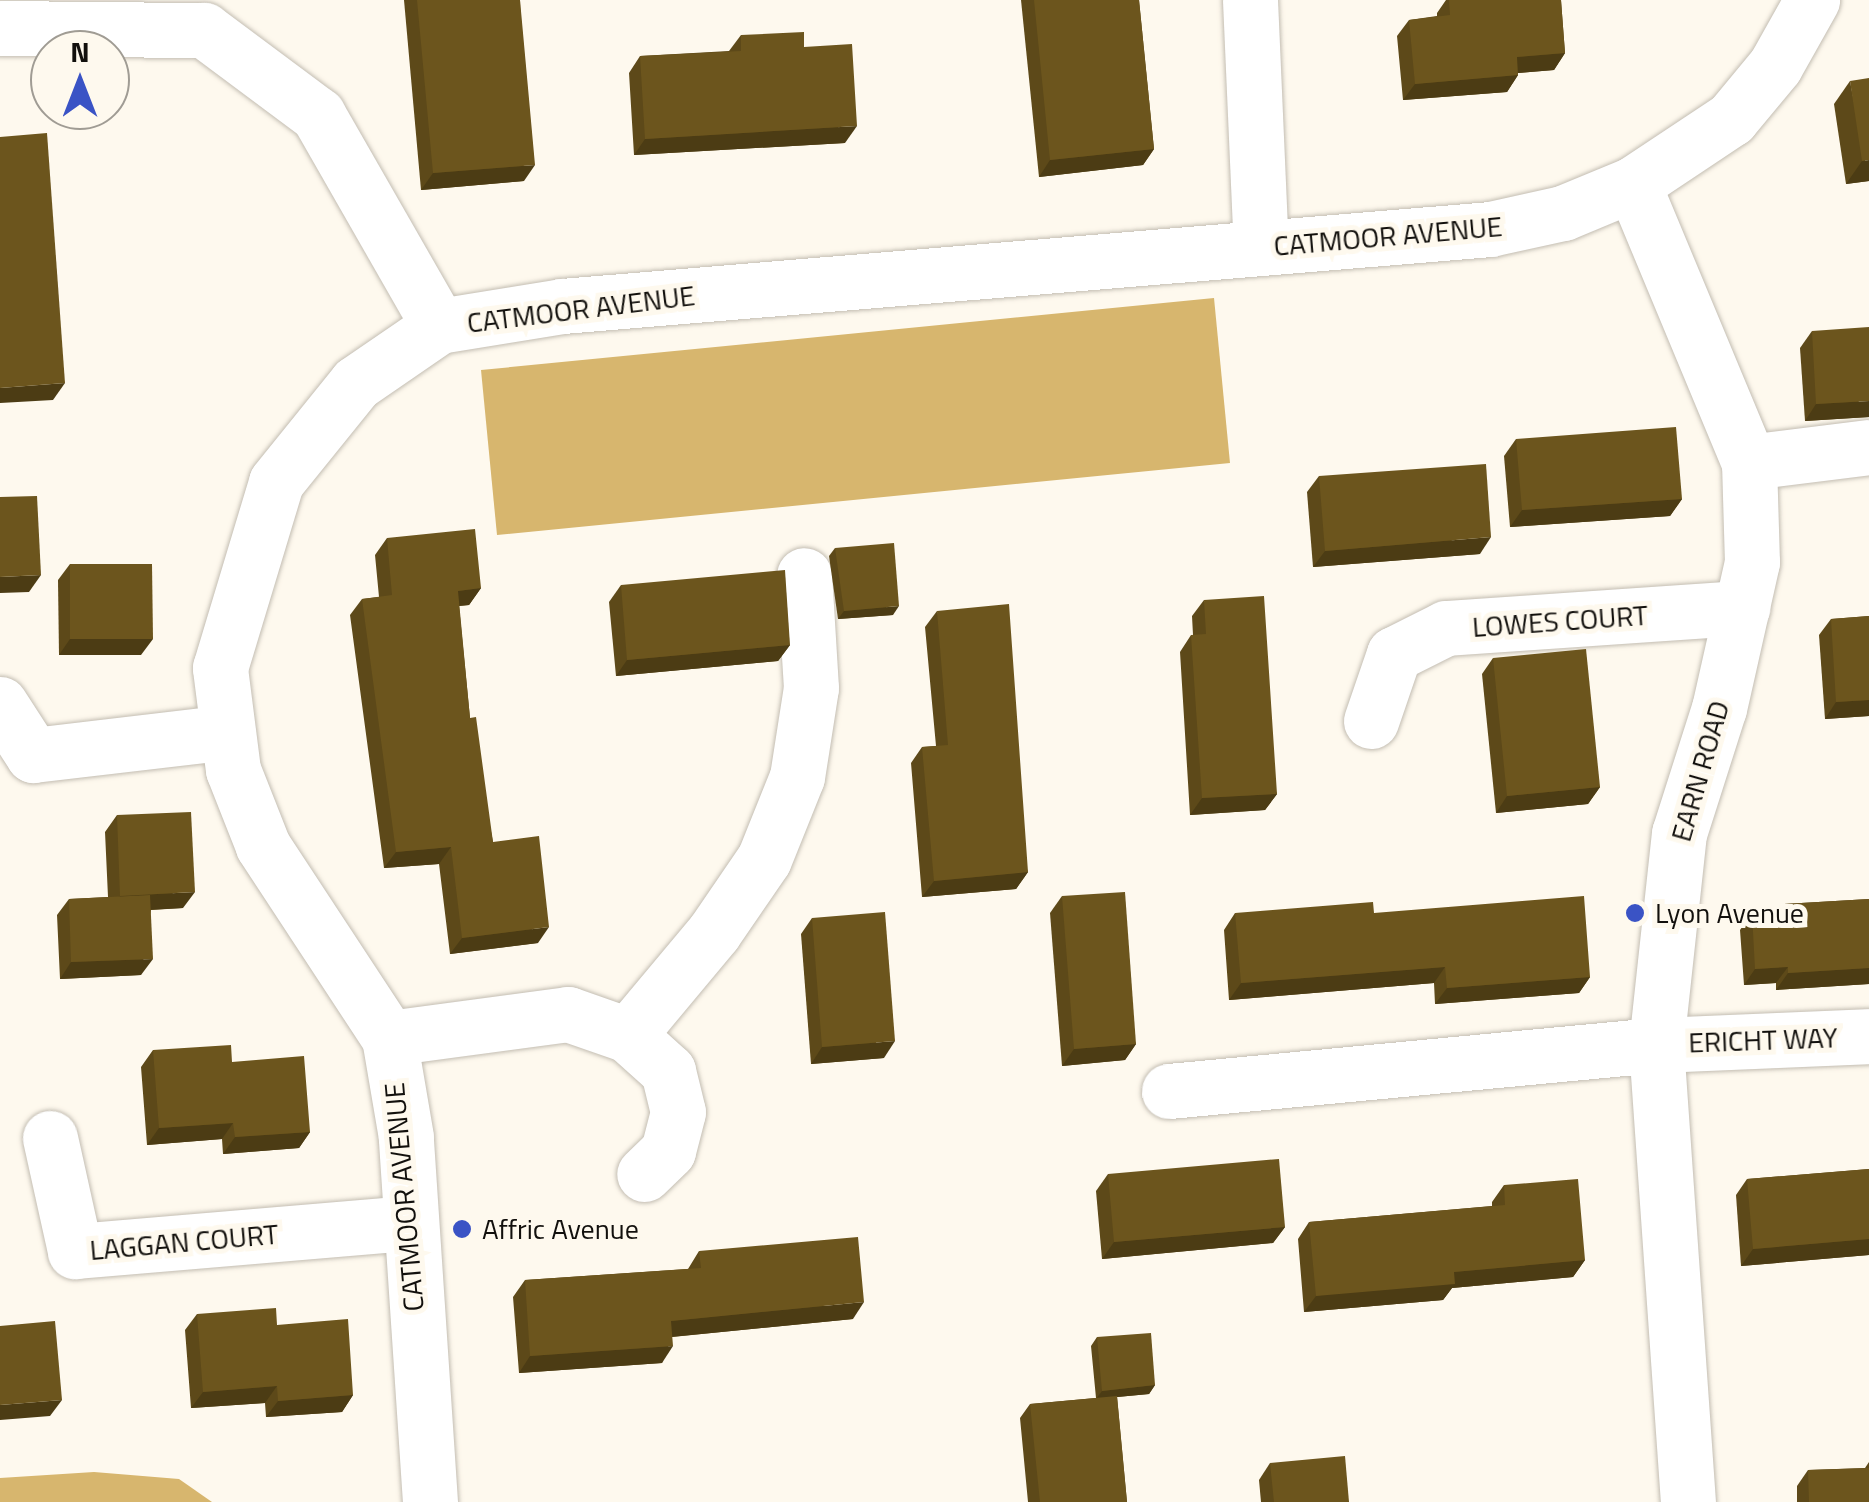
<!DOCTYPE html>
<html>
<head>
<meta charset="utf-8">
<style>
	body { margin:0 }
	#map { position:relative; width:1869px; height:1502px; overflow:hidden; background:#fef9ee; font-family:"Titillium Web",sans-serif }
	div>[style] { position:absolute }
	.forest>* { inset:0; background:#d7b66e }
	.roads { filter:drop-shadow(0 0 2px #c3bdb2) drop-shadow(0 0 2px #c3bdb2) }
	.minor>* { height:55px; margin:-27.5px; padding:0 27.5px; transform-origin:27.5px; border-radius:27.5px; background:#fff }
	.wall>* { inset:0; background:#5d4919 }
	.shaded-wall>* { inset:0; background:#4c3c14 }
	.building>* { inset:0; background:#6c551d }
	.dots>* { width:28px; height:28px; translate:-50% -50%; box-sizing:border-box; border:5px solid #fef9ee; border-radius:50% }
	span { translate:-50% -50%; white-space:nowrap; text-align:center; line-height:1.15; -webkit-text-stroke:10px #fef9ee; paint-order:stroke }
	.street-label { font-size:28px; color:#12100d }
	.poi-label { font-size:28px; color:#12100d }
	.left { translate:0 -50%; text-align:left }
	.north { position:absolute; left:30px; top:30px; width:100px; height:100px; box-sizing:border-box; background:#fef9ee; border:2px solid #a09c94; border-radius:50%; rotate:0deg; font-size:28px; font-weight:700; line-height:40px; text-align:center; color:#12100d }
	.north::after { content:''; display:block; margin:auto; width:35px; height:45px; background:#3a53c5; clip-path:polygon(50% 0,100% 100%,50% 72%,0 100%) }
</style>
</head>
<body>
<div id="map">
	<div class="forest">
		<i style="clip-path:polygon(1214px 298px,1230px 463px,497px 535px,481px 370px)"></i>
		<i style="clip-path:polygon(94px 1472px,179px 1479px,212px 1502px,0 1502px,0 1478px)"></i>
	</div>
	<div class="roads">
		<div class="minor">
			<i style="left:1250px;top:0;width:248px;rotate:87.5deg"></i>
			<i style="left:0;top:28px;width:204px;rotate:0.6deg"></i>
			<i style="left:204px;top:30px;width:142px;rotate:36.7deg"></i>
			<i style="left:318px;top:115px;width:243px;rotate:60.2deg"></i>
			<i style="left:1633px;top:184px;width:301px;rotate:67.4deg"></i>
			<i style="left:1749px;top:462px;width:100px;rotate:88.3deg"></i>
			<i style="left:1752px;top:562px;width:150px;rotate:102.7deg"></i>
			<i style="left:1719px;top:708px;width:131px;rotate:107.7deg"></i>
			<i style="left:1679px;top:833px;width:213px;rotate:96.2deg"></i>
			<i style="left:1656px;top:1045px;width:458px;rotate:86deg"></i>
			<i style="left:1749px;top:462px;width:121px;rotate:-7.1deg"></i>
			<i style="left:0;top:704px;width:61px;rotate:57.1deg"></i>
			<i style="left:33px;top:755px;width:196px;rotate:-6.7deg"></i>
			<i style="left:1371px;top:721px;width:71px;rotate:-71.1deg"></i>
			<i style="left:1394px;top:654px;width:58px;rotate:-26.6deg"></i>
			<i style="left:1446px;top:628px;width:297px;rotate:-3.9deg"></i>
			<i style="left:628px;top:1035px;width:134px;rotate:-50.1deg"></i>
			<i style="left:714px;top:932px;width:88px;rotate:-55.6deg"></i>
			<i style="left:764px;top:859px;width:88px;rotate:-68.1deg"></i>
			<i style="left:797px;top:777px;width:90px;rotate:-81.1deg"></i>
			<i style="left:811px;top:688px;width:113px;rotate:-93.5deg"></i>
			<i style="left:389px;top:1038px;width:181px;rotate:-7.6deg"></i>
			<i style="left:568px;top:1014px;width:64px;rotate:19.3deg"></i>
			<i style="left:628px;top:1035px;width:54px;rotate:42deg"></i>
			<i style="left:668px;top:1071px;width:42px;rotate:76.3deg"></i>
			<i style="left:678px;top:1112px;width:40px;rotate:104.4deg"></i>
			<i style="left:668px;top:1151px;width:33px;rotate:136deg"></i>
			<i style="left:1169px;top:1091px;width:489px;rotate:-5.4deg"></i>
			<i style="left:1656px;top:1045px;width:213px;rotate:-2.4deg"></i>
			<i style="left:50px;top:1138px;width:116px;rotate:77.5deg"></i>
			<i style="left:75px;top:1251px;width:335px;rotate:-4.8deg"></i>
			<i style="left:430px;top:1502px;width:366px;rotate:-93.8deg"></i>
			<i style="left:406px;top:1137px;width:100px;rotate:-99.7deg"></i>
			<i style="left:389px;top:1038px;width:230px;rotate:-123.3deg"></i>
			<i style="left:263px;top:846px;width:82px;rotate:-111.5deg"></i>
			<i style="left:233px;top:770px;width:103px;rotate:-97.3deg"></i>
			<i style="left:220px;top:668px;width:194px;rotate:-73.2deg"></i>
			<i style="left:276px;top:482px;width:127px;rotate:-51.1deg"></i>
			<i style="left:356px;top:383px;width:101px;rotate:-34.5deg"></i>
			<i style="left:439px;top:326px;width:125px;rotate:-9.2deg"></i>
			<i style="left:562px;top:306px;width:931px;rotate:-4.74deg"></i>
			<i style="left:1490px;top:229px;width:75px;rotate:-12.4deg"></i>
			<i style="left:1563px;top:213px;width:76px;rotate:-22.5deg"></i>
			<i style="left:1633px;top:184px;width:118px;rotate:-33.6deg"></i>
			<i style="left:1731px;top:119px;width:69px;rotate:-50.3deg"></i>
			<i style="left:1775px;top:66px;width:76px;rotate:-60.7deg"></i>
		</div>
	</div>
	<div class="wall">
		<i style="clip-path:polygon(404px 0,520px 0,524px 181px,421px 190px)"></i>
		<i style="clip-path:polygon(1021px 0,1139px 0,1154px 149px,1143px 165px,1039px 177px)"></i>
		<i style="clip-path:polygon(1446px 0,1561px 0,1565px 53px,1554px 70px,1518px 73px,1518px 75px,1507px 92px,1403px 100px,1397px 36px,1409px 20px,1437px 16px,1437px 13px)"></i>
		<i style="clip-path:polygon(741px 35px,804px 47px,845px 143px,634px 155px,629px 73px,640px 56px,729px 51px)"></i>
		<i style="clip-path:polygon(1850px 81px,1869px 181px,1846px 184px,1834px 104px)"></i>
		<i style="clip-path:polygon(1812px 331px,1869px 417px,1805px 421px,1800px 348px)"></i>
		<i style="clip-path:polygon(1516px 439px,1682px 499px,1670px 516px,1510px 527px,1504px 456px)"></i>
		<i style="clip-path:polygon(1319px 476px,1480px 554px,1313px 567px,1307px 492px)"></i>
		<i style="clip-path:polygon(387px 538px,481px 588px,469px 605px,459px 606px,470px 718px,493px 842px,538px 943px,450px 954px,439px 864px,384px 868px,350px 615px,362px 599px,379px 597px,375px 555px)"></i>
		<i style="clip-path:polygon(835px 548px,893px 615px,838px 619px,829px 556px)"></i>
		<i style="clip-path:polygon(70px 564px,141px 655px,59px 655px,58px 580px)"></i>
		<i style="clip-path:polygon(621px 585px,790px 645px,778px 661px,616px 676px,609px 602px)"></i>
		<i style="clip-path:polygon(1204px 600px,1277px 794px,1265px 810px,1190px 815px,1180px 652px,1191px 635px,1193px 635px,1192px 616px)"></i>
		<i style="clip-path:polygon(937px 611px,1028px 872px,1016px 889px,922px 897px,911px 763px,922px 747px,936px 746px,925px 627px)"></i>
		<i style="clip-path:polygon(1869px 616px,1869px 716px,1825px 719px,1819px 635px,1831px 619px)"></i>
		<i style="clip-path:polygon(1493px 658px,1600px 787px,1588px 804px,1496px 813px,1482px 674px)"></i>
		<i style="clip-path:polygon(117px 815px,183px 908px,151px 910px,141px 975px,60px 979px,57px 915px,69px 899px,108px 897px,105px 832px)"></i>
		<i style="clip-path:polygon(1062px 896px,1136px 1044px,1125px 1060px,1062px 1066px,1050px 913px)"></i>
		<i style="clip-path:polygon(1869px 899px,1869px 984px,1776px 990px,1776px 983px,1744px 985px,1740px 930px,1752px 913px,1779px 911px,1784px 904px)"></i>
		<i style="clip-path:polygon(1235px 913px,1374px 913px,1590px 977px,1579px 993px,1435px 1004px,1434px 983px,1229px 1000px,1224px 930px)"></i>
		<i style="clip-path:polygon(812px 918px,884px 1058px,811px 1064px,801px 934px)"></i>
		<i style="clip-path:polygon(153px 1050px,232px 1062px,310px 1132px,299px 1148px,223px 1154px,222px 1139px,147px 1145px,141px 1067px)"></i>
		<i style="clip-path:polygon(1869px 1169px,1869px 1255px,1741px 1266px,1736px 1195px,1747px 1179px)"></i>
		<i style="clip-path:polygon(1108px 1174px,1285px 1227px,1273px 1243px,1102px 1259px,1096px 1191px)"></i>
		<i style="clip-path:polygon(1504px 1185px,1585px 1260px,1573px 1277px,1452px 1288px,1443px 1300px,1304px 1312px,1298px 1239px,1309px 1222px,1492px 1206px,1492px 1202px)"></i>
		<i style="clip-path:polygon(699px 1251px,853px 1319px,672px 1337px,662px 1363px,519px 1373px,513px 1297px,525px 1280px,688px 1269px)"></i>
		<i style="clip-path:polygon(197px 1314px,277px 1325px,353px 1395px,342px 1412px,266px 1417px,265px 1403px,191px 1408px,185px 1330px)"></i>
		<i style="clip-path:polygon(1097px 1337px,1155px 1385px,1149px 1394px,1117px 1397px,1127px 1502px,1028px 1502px,1020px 1418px,1030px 1404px,1096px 1398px,1091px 1346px)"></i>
		<i style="clip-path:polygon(1869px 1462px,1869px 1502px,1797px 1502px,1797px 1486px,1808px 1470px,1865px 1468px)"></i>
		<i style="clip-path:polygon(1270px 1463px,1349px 1502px,1261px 1502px,1259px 1480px)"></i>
	</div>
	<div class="shaded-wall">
		<i style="clip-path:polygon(1565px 53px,1554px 70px,1506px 74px,1517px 57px)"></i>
		<i style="clip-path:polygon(1518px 75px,1507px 92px,1403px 100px,1415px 84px)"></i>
		<i style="clip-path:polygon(857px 126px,845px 143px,634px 155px,645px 139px)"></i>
		<i style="clip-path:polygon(1154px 149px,1143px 165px,1039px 177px,1050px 160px)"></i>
		<i style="clip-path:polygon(1869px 160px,1869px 181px,1846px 184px,1862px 161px)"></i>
		<i style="clip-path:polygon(535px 165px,524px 181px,421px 190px,433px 173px)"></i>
		<i style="clip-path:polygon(65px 383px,53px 400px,0 403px,0 388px)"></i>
		<i style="clip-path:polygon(1869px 401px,1869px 417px,1805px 421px,1816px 404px)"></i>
		<i style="clip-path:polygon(1682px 499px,1670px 516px,1510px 527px,1522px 510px)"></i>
		<i style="clip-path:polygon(1491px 537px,1480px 554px,1313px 567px,1325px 551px)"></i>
		<i style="clip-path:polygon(41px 575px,29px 592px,0 593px,0 577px)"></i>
		<i style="clip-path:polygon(481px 588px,469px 605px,446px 607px,458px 591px)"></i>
		<i style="clip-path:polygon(899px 606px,893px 615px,838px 619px,844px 611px)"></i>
		<i style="clip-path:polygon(70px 639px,153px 639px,141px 655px,59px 655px)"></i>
		<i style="clip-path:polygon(790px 645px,778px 661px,616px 676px,627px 660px)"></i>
		<i style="clip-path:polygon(1869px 700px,1869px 716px,1825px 719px,1836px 702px)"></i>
		<i style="clip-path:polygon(1600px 787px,1588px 804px,1496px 813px,1507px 796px)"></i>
		<i style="clip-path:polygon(1277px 794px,1265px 810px,1190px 815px,1202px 798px)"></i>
		<i style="clip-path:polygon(451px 847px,439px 864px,384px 868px,396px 852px)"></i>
		<i style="clip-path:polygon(1028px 872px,1016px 889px,922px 897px,934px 881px)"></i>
		<i style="clip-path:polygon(195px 892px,183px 908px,109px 912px,120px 896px)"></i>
		<i style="clip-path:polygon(549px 927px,538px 943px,450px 954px,462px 938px)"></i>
		<i style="clip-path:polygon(153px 959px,141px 975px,60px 979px,71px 962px)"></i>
		<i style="clip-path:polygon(1445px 967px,1434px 983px,1229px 1000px,1241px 983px)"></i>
		<i style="clip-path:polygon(1788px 967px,1776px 983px,1744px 985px,1755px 969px)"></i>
		<i style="clip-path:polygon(1869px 968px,1869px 984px,1776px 990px,1788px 973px)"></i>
		<i style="clip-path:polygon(1590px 977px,1579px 993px,1435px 1004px,1447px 988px)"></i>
		<i style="clip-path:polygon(895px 1041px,884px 1058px,811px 1064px,822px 1047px)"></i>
		<i style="clip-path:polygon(1136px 1044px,1125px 1060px,1062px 1066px,1074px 1049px)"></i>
		<i style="clip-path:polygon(233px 1123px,222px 1139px,147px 1145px,159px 1128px)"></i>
		<i style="clip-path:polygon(310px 1132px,299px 1148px,223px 1154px,235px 1137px)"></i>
		<i style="clip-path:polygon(1285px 1227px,1273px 1243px,1102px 1259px,1114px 1242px)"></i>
		<i style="clip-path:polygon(1869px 1239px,1869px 1255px,1741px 1266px,1753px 1249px)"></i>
		<i style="clip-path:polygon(1585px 1260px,1573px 1277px,1452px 1288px,1443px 1300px,1304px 1312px,1316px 1296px,1454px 1272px)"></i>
		<i style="clip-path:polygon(864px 1302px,853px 1319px,660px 1338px,671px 1321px)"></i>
		<i style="clip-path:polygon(673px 1346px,662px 1363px,519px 1373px,530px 1356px)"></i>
		<i style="clip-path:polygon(1155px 1385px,1149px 1394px,1096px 1399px,1102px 1391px)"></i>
		<i style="clip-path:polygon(277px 1386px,265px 1403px,191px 1408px,203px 1392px)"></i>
		<i style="clip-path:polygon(353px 1395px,342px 1412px,266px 1417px,278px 1401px)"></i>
		<i style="clip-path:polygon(62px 1400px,50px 1416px,0 1420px,0 1405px)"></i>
	</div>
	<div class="building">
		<i style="clip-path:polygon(417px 0,520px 0,535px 165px,433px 173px)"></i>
		<i style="clip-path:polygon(1034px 0,1139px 0,1154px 149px,1050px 160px)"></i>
		<i style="clip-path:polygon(1449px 0,1561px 0,1565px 53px,1517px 57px,1518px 75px,1415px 84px,1409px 20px,1450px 15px)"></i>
		<i style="clip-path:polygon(804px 32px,804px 47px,852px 44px,857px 126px,645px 139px,640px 56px,741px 51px,741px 35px)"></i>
		<i style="clip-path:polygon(1869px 78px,1869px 160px,1862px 161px,1850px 81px)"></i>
		<i style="clip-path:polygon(47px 133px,65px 383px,0 388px,0 137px)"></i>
		<i style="clip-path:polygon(1869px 327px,1869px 401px,1816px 404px,1812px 331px)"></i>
		<i style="clip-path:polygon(1676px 427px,1682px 499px,1522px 510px,1516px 439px)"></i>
		<i style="clip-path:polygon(1486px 464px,1491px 537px,1325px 551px,1319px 476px)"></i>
		<i style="clip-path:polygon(37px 496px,41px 575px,0 577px,0 497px)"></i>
		<i style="clip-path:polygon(475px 529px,481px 588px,458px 591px,470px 718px,476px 717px,493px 842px,539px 836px,549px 927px,462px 938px,451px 847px,396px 852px,362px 599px,392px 595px,387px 538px)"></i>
		<i style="clip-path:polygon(894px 543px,899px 606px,844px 611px,835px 548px)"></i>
		<i style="clip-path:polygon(70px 564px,152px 564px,153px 639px,70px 639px)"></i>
		<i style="clip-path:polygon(785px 570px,790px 645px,627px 660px,621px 585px)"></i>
		<i style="clip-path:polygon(1264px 596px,1277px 794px,1202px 798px,1191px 635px,1206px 634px,1204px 600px)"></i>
		<i style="clip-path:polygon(1009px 604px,1028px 872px,934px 881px,922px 747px,948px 745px,937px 611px)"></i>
		<i style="clip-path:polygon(1869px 616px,1869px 700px,1836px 702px,1831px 619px)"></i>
		<i style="clip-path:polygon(1586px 649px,1600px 787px,1507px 796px,1493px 658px)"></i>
		<i style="clip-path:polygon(191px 812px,195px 892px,120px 896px,117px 815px)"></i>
		<i style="clip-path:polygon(1125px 892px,1136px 1044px,1074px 1049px,1062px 896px)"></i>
		<i style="clip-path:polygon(150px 895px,153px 959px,71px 962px,69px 899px)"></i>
		<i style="clip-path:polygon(1584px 896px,1590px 977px,1447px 988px,1445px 967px,1241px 983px,1235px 913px,1373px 902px,1374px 913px)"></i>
		<i style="clip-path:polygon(1869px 899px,1869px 968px,1788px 973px,1788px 967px,1755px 969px,1752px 913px,1784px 911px,1784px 904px)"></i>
		<i style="clip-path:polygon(885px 912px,895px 1041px,822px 1047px,812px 918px)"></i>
		<i style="clip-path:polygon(231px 1045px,232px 1062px,304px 1056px,310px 1132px,235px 1137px,233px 1123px,159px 1128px,153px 1050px)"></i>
		<i style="clip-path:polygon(1279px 1159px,1285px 1227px,1114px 1242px,1108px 1174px)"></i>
		<i style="clip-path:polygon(1869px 1169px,1869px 1239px,1753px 1249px,1747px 1179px)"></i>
		<i style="clip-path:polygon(1578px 1179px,1585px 1260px,1454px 1272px,1455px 1284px,1316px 1296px,1309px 1222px,1505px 1205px,1504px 1185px)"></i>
		<i style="clip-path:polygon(858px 1237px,864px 1302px,671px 1321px,673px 1346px,530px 1356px,525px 1280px,701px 1268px,699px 1251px)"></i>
		<i style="clip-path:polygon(276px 1308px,277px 1325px,348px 1319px,353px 1395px,278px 1401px,277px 1386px,203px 1392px,197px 1314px)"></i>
		<i style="clip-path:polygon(55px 1321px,62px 1400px,0 1405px,0 1326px)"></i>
		<i style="clip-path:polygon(1151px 1333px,1155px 1385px,1102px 1391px,1097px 1337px)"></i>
		<i style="clip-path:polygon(1117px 1396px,1127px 1502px,1040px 1502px,1030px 1404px)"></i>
		<i style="clip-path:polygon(1345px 1456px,1349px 1502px,1274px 1502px,1270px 1463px)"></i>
		<i style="clip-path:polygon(1869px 1468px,1869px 1502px,1809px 1502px,1808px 1470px)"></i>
	</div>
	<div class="dots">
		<i style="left:1635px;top:913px;background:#3a53c5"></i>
		<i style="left:462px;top:1229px;background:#3a53c5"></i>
	</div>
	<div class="street-label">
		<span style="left:1388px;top:236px;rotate:-5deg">CATMOOR AVENUE</span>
		<span style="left:581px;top:309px;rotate:-7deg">CATMOOR AVENUE</span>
		<span style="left:1560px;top:621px;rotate:-4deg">LOWES COURT</span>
		<span style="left:1700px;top:771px;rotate:-74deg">EARN ROAD</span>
		<span style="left:1763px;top:1040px;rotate:-2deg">ERICHT WAY</span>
		<span style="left:404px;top:1197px;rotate:-95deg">CATMOOR AVENUE</span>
		<span style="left:184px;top:1242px;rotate:-5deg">LAGGAN COURT</span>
	</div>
	<div class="poi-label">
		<span class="left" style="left:1655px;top:913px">Lyon Avenue</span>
		<span class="left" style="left:482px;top:1229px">Affric Avenue</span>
	</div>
	<div class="north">N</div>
</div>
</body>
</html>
